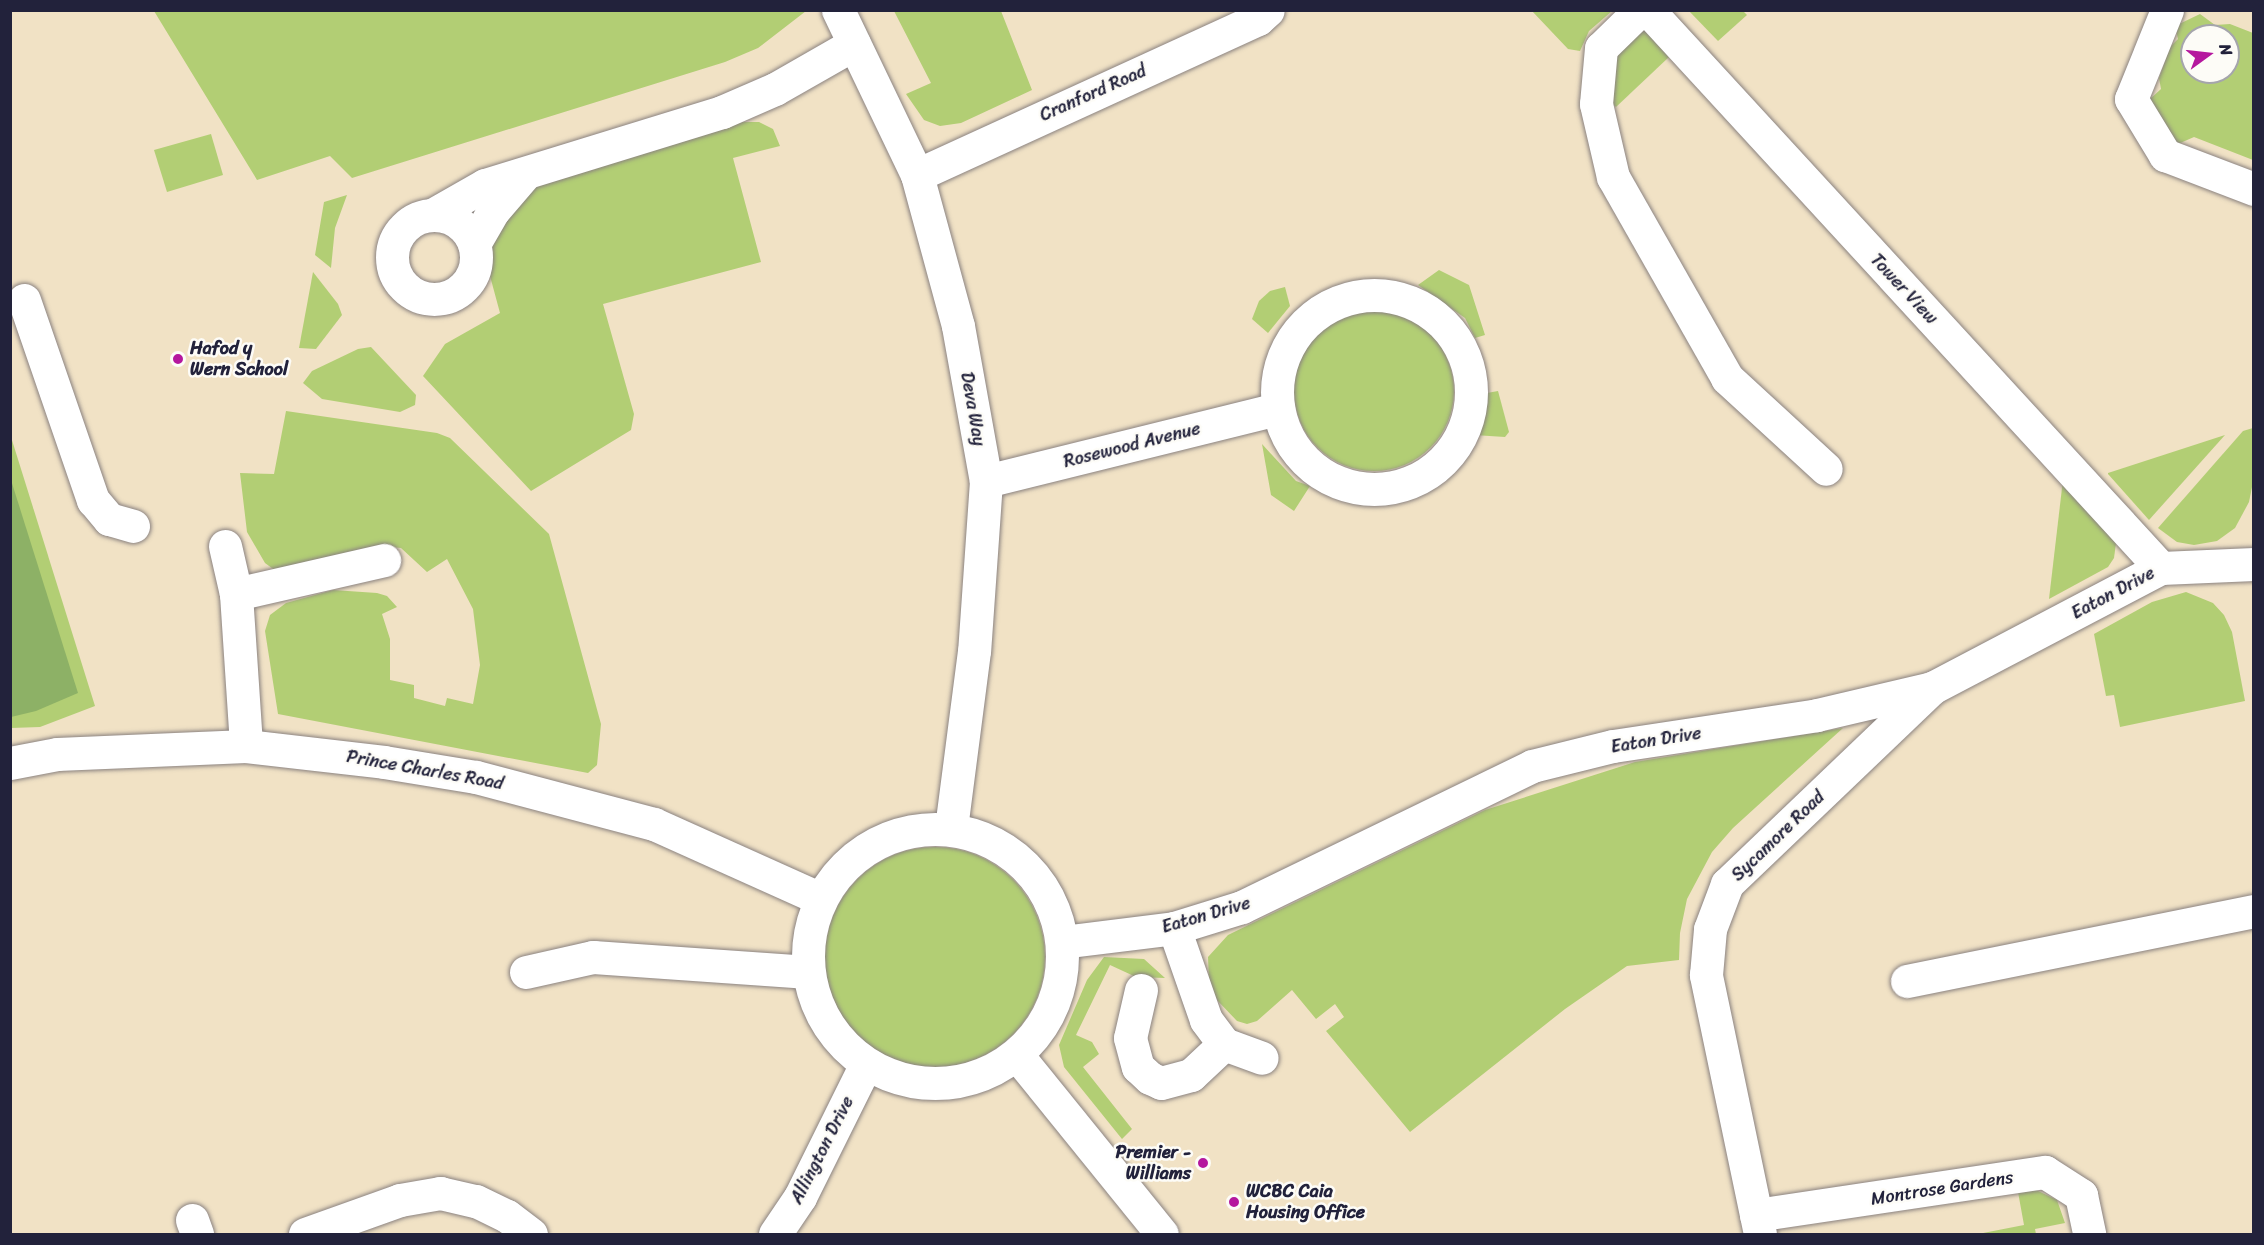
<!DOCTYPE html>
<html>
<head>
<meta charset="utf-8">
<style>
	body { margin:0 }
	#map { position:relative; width:2264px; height:1245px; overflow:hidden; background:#f1e2c5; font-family:Sriracha,sans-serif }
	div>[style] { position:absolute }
	.green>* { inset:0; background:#b2ce74 }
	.round { border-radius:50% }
	.forest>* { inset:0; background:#8db166 }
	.roads { filter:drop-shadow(0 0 2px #8a8280) drop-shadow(0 0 2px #8a8280) }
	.minor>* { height:33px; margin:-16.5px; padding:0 16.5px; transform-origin:16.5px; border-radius:16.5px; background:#fff }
	.minor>.ring { margin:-16.5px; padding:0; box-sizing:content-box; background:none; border:33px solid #fff; border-radius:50% }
	.dots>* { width:16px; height:16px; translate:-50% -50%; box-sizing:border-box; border:3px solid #fdfcf7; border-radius:50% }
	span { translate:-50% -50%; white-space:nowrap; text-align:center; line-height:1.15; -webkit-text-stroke:5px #fdfcf7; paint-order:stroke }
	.street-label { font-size:18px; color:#22223b }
	.poi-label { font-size:18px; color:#22223b; font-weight:700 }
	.left { translate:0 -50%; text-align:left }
	.right { translate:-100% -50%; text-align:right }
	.frame { position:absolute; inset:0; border:12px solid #22223b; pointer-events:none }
	.north { position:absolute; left:2180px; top:24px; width:60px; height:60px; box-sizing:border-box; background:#fdfcf7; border:2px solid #a5a5ac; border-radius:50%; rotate:75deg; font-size:16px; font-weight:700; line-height:24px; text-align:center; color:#22223b }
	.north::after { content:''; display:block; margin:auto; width:21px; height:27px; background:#b5179e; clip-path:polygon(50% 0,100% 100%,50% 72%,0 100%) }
</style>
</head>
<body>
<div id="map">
	<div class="green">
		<i style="clip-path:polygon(154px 11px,806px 11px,758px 48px,725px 62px,352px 178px,330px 156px,257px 180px)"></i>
		<i style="clip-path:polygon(894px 11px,1001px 11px,1032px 90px,961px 123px,940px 126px,924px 120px,906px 94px,931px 83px)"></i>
		<i style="clip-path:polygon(1532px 11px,1612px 11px,1589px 31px,1580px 51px,1568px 49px)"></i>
		<i style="clip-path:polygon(1689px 11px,1743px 11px,1747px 15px,1718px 41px)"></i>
		<i style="clip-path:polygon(evenodd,2200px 14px,2215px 25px,2230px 24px,2253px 33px,2253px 160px,2194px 137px,2178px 144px,2165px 135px,2149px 100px,2161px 89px,2159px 78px,2170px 47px,2178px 39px,2175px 26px,2200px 14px,2192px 36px,2228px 36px,2228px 72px,2192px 72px,2192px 36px)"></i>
		<i style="clip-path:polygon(1637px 22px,1669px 57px,1616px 107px,1605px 97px,1608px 49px)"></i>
		<i style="clip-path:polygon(742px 122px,759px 122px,773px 129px,780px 146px,733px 158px,761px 262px,603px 304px,634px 414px,631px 430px,531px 491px,423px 376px,445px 344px,500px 313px,490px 276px,491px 247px,507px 212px,536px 186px,560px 176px)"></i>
		<i style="clip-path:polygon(211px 134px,223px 175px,167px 192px,154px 150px)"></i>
		<i style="clip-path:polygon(347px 195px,335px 228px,331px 268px,315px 255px,324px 202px)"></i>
		<i style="clip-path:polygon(1439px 270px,1469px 285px,1485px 335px,1475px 338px,1465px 318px,1418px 285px)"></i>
		<i style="clip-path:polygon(313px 272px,338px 304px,342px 315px,316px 349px,299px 348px)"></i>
		<i style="clip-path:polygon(1285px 287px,1290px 306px,1268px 333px,1252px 319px,1259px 301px,1270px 291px)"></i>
		<i class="round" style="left:1294px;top:311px;width:160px;height:160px"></i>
		<i style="clip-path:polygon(371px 347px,416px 395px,415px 405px,400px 412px,322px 399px,303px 383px,312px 371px,358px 349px)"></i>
		<i style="clip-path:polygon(1498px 391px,1509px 432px,1505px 437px,1474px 435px,1487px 393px)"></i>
		<i style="clip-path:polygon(286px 411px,437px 433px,450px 438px,549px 534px,601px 724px,597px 765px,588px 773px,278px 714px,265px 631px,270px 615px,286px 603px,333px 590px,377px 593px,387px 596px,397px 607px,382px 614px,390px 639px,390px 680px,414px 685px,414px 698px,445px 706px,447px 698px,473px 704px,480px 665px,473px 609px,447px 559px,427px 572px,401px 548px,380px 546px,280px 574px,265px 563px,247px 532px,240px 473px,274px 474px)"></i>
		<i style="clip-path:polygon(2253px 428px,2253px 482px,2249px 502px,2235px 528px,2217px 541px,2194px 545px,2177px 542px,2158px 528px,2243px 431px)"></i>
		<i style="clip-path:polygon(2225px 435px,2149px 520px,2108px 474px,2108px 473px)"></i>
		<i style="clip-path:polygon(11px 437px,95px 706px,40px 727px,11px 728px)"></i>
		<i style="clip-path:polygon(1262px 444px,1296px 481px,1310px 486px,1294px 511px,1271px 495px)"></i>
		<i style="clip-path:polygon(2064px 471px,2116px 543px,2114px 558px,2108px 567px,2049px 599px)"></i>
		<i style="clip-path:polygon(2186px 592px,2213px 603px,2224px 615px,2232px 632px,2245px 701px,2120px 727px,2114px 695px,2106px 696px,2094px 634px,2152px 602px)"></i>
		<i style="clip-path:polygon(1843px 728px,1733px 828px,1712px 852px,1687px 899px,1680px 933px,1679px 960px,1627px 966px,1565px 1009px,1410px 1132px,1326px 1031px,1344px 1017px,1335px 1004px,1316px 1019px,1292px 990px,1257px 1021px,1247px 1024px,1237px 1021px,1216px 999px,1209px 981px,1208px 957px,1228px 935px,1485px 810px,1635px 762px)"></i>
		<i class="round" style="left:825px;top:847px;width:220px;height:220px"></i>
		<i style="clip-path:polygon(1104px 957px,1144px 959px,1165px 978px,1136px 977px,1110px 965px,1076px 1035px,1092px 1042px,1099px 1054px,1083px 1067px,1132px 1129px,1122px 1139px,1064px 1067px,1059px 1045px,1087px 980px)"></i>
		<i style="clip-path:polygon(2034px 1189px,2057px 1200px,2065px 1223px,2035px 1229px,2036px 1234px,1978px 1234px,2024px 1225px,2018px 1192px)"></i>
	</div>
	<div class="forest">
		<i style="clip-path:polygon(11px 480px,78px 693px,36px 711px,11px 717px)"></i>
	</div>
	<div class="roads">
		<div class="minor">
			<i style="left:838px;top:10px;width:183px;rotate:64.4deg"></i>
			<i style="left:917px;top:175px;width:156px;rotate:74.8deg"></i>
			<i style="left:958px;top:326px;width:158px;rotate:79.8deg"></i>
			<i style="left:986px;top:481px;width:170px;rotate:94deg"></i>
			<i style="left:974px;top:651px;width:179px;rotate:97.4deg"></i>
			<i style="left:1640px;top:10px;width:54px;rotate:135.7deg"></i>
			<i style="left:1601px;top:48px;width:56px;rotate:95.1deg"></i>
			<i style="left:1596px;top:104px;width:75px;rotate:76.9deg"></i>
			<i style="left:1613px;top:177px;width:231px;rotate:60.4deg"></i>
			<i style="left:1727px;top:378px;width:134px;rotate:42.6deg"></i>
			<i style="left:1648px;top:10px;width:758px;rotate:47.41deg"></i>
			<i style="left:2167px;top:10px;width:96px;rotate:112deg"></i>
			<i style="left:2131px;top:99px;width:66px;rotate:58.7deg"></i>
			<i style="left:2165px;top:155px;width:95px;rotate:20.9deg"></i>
			<i style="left:917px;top:175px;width:375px;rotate:-24.6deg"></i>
			<i style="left:1258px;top:19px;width:13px;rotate:-42deg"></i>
			<i style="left:432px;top:215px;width:61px;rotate:-29.5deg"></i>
			<i style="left:485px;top:185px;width:248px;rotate:-17.1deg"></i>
			<i style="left:722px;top:112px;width:58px;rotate:-23.5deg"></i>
			<i style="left:775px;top:89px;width:91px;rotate:-29.7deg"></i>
			<i class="ring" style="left:392px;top:215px;width:51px;height:51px"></i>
			<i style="left:474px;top:244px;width:39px;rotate:-60deg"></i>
			<i style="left:494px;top:210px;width:48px;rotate:-49.3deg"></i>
			<i class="ring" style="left:1277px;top:295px;width:161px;height:161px"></i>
			<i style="left:24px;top:300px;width:212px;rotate:71deg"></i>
			<i style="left:93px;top:500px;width:25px;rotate:50deg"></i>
			<i style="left:109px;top:519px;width:25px;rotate:16deg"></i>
			<i style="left:986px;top:481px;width:301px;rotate:-13.9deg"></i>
			<i style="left:225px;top:546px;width:49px;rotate:77.1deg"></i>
			<i style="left:236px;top:594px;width:152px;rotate:86.2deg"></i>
			<i style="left:236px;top:594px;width:152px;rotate:-12.9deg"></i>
			<i style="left:10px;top:763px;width:48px;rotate:-10.8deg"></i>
			<i style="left:57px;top:754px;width:189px;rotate:-2.4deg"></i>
			<i style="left:246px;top:746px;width:139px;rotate:6.6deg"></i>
			<i style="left:384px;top:762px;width:93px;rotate:9.3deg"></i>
			<i style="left:476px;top:777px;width:184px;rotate:14.8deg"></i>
			<i style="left:654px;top:824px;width:183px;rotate:24.2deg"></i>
			<i class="ring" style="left:808px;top:829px;width:221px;height:221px"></i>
			<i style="left:1174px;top:928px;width:97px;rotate:70.8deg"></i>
			<i style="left:1206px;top:1020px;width:30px;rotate:53deg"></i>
			<i style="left:1224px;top:1044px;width:40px;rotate:20.2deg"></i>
			<i style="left:1062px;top:942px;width:113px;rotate:-7.1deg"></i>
			<i style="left:1174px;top:928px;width:71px;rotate:-17.2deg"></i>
			<i style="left:1242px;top:907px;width:322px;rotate:-25.9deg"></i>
			<i style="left:1532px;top:766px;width:83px;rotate:-13.9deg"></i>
			<i style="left:1613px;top:746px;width:206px;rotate:-8.6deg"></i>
			<i style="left:1817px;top:715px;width:118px;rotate:-13.2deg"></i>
			<i style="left:1932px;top:688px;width:259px;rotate:-27.7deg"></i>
			<i style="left:2161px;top:568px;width:93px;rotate:-2.5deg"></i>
			<i style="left:526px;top:972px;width:69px;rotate:-12.6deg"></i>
			<i style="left:593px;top:957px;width:216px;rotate:4deg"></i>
			<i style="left:1907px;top:981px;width:354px;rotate:-11.4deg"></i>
			<i style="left:1141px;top:990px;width:49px;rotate:102.9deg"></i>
			<i style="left:1130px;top:1038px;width:30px;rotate:75deg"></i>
			<i style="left:1138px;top:1067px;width:16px;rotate:43deg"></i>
			<i style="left:1150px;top:1078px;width:12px;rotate:24deg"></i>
			<i style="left:1161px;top:1083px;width:31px;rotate:-15deg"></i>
			<i style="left:1191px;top:1075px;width:45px;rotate:-43.2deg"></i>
			<i style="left:1017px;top:1055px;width:230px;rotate:51deg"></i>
			<i style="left:1756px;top:1215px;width:292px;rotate:-8.5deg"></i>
			<i style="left:2045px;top:1172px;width:43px;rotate:32.6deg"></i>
			<i style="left:2081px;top:1195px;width:40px;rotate:78deg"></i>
			<i style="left:192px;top:1220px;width:15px;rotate:70deg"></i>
			<i style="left:305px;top:1234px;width:101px;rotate:-19.7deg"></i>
			<i style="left:400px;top:1200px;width:41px;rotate:-9.9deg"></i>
			<i style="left:440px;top:1193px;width:37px;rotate:13deg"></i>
			<i style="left:476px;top:1201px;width:34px;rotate:26deg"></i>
			<i style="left:507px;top:1216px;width:30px;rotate:37deg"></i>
			<i style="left:775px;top:1234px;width:45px;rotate:-56deg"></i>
			<i style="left:800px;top:1197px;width:148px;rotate:-63.6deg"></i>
			<i style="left:1760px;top:1234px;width:265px;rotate:-101.8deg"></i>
			<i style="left:1706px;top:975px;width:46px;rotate:-85deg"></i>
			<i style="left:1710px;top:929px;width:48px;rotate:-69.3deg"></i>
			<i style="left:1727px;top:884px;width:284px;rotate:-43.7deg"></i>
		</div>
	</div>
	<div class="dots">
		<i style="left:178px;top:359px;background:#b5179e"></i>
		<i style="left:1203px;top:1163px;background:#b5179e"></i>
		<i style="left:1234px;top:1202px;background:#b5179e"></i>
	</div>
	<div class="street-label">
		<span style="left:1093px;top:93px;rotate:-24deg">Cranford Road</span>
		<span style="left:1904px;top:289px;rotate:47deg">Tower View</span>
		<span style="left:973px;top:409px;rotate:80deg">Deva Way</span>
		<span style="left:1132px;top:445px;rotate:-14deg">Rosewood Avenue</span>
		<span style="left:2113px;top:593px;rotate:-28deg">Eaton Drive</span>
		<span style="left:1656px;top:740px;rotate:-9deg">Eaton Drive</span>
		<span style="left:425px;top:770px;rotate:10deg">Prince Charles Road</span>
		<span style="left:1778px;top:836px;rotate:-44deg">Sycamore Road</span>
		<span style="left:1206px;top:915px;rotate:-16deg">Eaton Drive</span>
		<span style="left:822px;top:1150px;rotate:-63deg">Allington Drive</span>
		<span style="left:1942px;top:1188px;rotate:-9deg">Montrose Gardens</span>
	</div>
	<div class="poi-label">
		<span class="left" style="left:190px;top:359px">Hafod y<br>Wern School</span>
		<span class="right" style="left:1191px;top:1163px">Premier -<br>Williams</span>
		<span class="left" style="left:1246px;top:1202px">WCBC Caia<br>Housing Office</span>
	</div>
	<div class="frame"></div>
	<div class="north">N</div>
</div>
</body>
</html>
